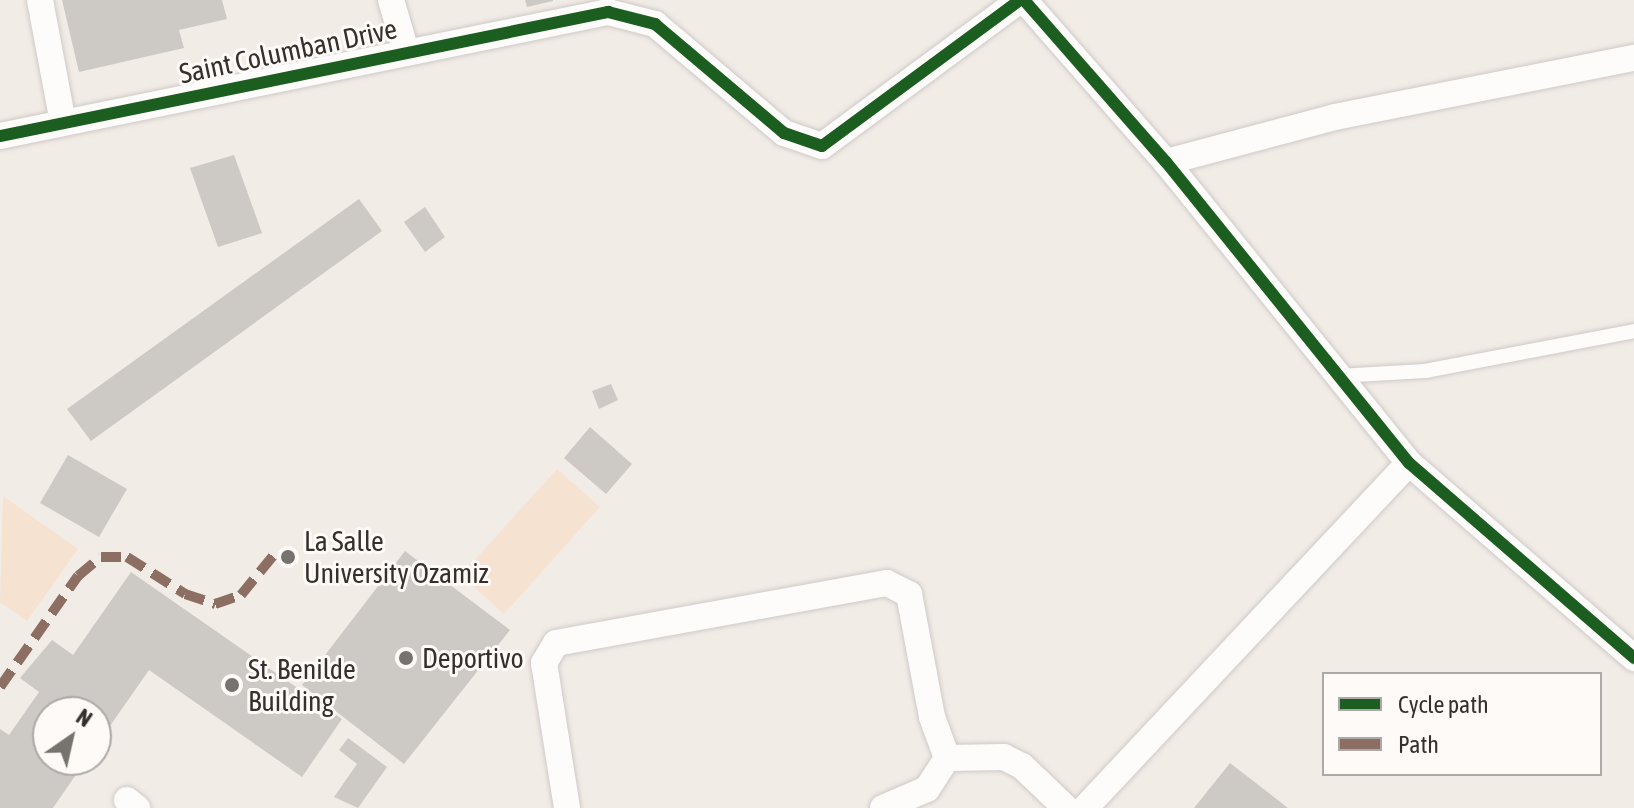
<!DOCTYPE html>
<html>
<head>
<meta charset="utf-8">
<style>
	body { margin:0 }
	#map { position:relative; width:1634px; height:808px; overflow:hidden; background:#f2ece7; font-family:"Asap Condensed",sans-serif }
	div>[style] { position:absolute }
	.green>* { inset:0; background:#f6e2d1 }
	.building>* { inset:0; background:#cdc9c5 }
	.roads { filter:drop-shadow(0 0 2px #cfcac7) drop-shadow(0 0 2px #cfcac7) }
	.service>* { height:14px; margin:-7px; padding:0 7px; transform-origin:7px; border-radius:7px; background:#fdfcfb }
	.minor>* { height:26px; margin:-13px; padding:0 13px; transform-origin:13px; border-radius:13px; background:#fdfcfb }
	.quiet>* { height:10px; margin-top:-5px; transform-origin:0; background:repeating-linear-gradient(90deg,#8d6e63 0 20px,transparent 0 30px) }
	.cycleway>* { height:12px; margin:-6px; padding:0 6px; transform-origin:6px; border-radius:6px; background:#1b5e20 }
	.dots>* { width:22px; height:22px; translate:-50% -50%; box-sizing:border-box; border:4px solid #fefaf7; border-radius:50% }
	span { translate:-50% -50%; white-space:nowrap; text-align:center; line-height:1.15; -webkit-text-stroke:6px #fefaf7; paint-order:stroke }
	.street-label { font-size:28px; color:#34302d }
	.poi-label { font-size:28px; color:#34302d }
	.left { translate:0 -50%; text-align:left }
	.legend { position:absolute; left:1322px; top:672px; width:280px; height:104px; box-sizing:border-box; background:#fefaf7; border:2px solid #ada9a6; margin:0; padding:10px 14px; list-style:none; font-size:24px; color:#34302d }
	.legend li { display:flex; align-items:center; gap:16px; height:40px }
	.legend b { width:40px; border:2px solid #ada9a6 }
	.north { position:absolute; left:32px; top:696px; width:80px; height:80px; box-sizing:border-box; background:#fefaf7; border:2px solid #ada9a6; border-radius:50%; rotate:34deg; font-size:22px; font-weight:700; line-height:32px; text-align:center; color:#34302d }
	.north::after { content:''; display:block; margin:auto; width:28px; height:36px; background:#76726e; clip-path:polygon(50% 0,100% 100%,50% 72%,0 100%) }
</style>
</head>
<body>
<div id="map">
	<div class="green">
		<i style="clip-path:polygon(557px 469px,600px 507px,504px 614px,461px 575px)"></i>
		<i style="clip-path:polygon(3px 496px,78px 549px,27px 621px,0 602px)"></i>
	</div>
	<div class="building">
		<i style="clip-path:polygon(62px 0,222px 0,227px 19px,179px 30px,184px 48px,79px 72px)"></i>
		<i style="clip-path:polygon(525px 0,553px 0,553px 1px,527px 7px)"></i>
		<i style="clip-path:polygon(234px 155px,262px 233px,218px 247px,190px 168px)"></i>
		<i style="clip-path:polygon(359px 199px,382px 231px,91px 441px,67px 409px)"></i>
		<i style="clip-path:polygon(425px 207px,445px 237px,425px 252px,404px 222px)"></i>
		<i style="clip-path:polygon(611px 384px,618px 400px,599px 409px,592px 391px)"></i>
		<i style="clip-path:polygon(590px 427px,632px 464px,606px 494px,564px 458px)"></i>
		<i style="clip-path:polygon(68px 455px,127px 489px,99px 537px,40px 503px)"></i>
		<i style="clip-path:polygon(405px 551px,510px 630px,404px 764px,302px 685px)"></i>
		<i style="clip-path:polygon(131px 572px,342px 719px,302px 777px,149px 670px,96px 746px,96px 712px,48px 712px,48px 760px,86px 760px,53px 808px,0 808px,0 729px,9px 735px,39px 692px,20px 678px,52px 640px,73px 655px)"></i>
		<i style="clip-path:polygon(348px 738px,387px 767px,358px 808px,334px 797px,357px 764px,339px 750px)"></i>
		<i style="clip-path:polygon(1230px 763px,1288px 808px,1194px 808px)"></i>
	</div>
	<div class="roads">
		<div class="service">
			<i style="left:1338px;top:376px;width:87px;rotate:-3.3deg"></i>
			<i style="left:1425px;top:371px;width:213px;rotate:-10.8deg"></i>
		</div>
		<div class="minor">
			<i style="left:40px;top:0;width:125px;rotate:79.4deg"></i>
			<i style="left:391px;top:0;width:53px;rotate:73.6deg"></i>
			<i style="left:1024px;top:0;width:215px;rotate:48.8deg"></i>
			<i style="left:1166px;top:162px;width:387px;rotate:51.1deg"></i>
			<i style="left:1409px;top:463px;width:298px;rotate:40.9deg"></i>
			<i style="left:0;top:136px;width:621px;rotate:-11.53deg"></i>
			<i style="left:608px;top:12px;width:49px;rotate:14.3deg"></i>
			<i style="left:655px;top:24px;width:169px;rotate:40.2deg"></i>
			<i style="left:784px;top:133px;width:40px;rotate:18.9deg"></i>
			<i style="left:822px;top:146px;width:246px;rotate:-36.4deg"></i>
			<i style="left:1166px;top:162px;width:175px;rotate:-14.9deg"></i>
			<i style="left:1335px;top:117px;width:305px;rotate:-11.2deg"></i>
			<i style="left:127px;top:800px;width:13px;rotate:39deg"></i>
			<i style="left:567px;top:808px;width:147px;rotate:-99deg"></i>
			<i style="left:544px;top:663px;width:23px;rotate:-59deg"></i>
			<i style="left:556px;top:643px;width:336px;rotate:-10.3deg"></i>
			<i style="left:887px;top:583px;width:25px;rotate:27deg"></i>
			<i style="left:909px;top:594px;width:125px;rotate:79.4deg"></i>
			<i style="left:932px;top:717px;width:44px;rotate:69.9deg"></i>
			<i style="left:947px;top:758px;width:57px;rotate:-1deg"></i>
			<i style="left:1004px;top:757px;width:20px;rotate:27deg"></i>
			<i style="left:1022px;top:766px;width:61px;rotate:43.7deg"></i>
			<i style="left:883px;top:808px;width:48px;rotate:-23.4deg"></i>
			<i style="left:927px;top:789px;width:37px;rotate:-57deg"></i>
			<i style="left:1085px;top:808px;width:473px;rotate:-46.8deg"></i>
		</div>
	</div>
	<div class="quiet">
		<i style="left:0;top:687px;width:136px;rotate:-54.9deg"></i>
		<i style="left:78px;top:576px;width:30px;rotate:-40deg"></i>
		<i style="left:101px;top:557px;width:26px"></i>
		<i style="left:127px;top:557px;width:69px;rotate:32.5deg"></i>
		<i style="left:185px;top:594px;width:32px;rotate:18deg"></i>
		<i style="left:215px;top:604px;width:28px;rotate:-19deg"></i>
		<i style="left:241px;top:595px;width:57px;rotate:-50.7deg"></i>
	</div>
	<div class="cycleway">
		<i style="left:1024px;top:0;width:215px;rotate:48.8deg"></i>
		<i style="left:1166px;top:162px;width:387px;rotate:51.1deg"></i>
		<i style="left:1409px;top:463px;width:298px;rotate:40.9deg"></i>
		<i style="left:0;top:136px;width:621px;rotate:-11.53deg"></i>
		<i style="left:608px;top:12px;width:49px;rotate:14.3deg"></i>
		<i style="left:655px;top:24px;width:169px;rotate:40.2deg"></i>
		<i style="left:784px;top:133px;width:40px;rotate:18.9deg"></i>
		<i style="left:822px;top:146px;width:246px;rotate:-36.4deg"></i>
	</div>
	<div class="dots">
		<i style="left:288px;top:557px;background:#76726e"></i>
		<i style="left:406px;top:658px;background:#76726e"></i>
		<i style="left:232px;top:685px;background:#76726e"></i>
	</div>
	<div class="street-label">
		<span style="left:288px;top:51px;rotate:-12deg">Saint Columban Drive</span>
	</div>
	<div class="poi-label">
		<span class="left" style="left:304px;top:557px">La Salle<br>University Ozamiz</span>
		<span class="left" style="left:422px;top:658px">Deportivo</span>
		<span class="left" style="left:248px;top:685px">St. Benilde<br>Building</span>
	</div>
	<ul class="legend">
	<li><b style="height:10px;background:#1b5e20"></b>Cycle path</li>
	<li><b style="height:10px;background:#8d6e63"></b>Path</li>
	</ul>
	<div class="north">N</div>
</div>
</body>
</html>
